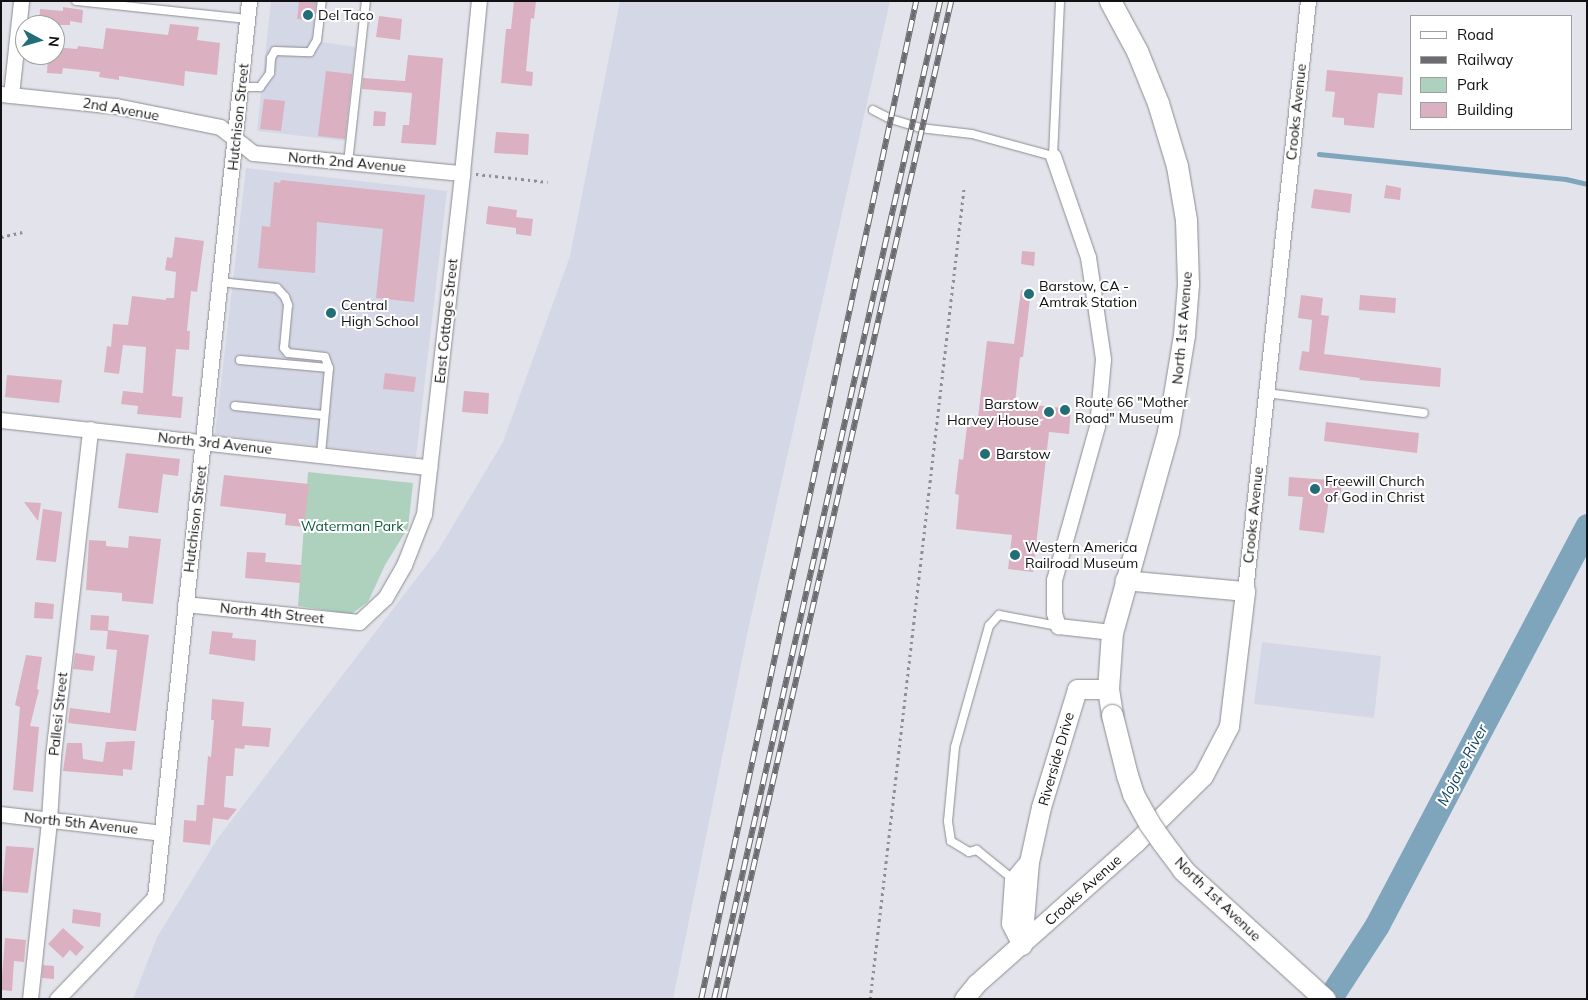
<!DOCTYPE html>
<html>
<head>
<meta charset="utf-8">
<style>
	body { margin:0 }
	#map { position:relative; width:1588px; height:1000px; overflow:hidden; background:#e3e4eb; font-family:Mulish,sans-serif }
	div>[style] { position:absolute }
	.built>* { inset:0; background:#d4d7e5 }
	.green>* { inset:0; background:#aed1be }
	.stream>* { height:4.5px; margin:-2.25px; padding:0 2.25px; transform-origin:2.25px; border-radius:2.25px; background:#7fa5bd }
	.river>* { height:25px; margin:-12.5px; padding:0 12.5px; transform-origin:12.5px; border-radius:12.5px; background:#7fa5bd }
	.building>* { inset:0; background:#dbb0c1 }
	.path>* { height:2.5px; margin-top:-1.25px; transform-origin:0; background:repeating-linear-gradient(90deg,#8e8f94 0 2.5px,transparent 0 6.5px) }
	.roads { filter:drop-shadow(0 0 1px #8b8c92) drop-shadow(0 0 1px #8b8c92) }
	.service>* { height:8px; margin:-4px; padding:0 4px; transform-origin:4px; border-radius:4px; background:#fff }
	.minor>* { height:15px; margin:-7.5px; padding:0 7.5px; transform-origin:7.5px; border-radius:7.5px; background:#fff }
	.tertiary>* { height:19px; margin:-9.5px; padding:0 9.5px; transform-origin:9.5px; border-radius:9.5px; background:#fff }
	.secondary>* { height:21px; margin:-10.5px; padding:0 10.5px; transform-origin:10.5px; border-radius:10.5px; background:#fff }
	.rail>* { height:5.5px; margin-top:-2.75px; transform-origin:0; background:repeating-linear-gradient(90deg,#fff 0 11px,#6b6b70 0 22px); box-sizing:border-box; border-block:1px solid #6b6b70 }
	.bridges { filter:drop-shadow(0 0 1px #8b8c92) drop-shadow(0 0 1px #8b8c92) }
	.secondary-bridge>* { height:21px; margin:-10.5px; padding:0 10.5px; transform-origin:10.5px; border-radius:10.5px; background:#fff }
	.dots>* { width:14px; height:14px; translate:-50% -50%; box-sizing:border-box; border:2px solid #fff; border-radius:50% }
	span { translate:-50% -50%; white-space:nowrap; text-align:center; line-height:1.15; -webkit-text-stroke:4px #fff; paint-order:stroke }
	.poi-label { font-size:14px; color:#111113 }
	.left { translate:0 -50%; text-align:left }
	.right { translate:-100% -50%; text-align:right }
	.street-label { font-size:14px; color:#111113 }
	.park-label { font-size:14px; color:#0c573a }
	.water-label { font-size:15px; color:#11435d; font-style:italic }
	.frame { position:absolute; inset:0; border:2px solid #111113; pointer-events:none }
	.legend { position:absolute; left:1410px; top:15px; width:162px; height:115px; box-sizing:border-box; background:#fff; border:1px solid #a0a0a1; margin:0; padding:6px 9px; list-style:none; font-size:15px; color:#111113 }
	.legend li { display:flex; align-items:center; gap:10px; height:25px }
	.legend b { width:25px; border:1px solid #a0a0a1 }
	.north { position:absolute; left:15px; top:15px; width:50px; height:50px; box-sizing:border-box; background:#fff; border:1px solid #a0a0a1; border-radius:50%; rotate:96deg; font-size:14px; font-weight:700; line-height:20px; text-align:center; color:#111113 }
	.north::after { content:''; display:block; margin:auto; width:18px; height:22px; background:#236d76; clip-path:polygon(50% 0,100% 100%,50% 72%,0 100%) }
</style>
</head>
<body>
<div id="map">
	<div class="built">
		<i style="clip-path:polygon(271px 1px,326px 1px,322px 42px,355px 47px,346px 141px,257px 131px)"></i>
		<i style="clip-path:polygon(620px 1px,890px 1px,748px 630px,673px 999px,133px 999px,157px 937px,218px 838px,439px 549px,503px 442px,570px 256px)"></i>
		<i style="clip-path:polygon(246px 168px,447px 191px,416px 457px,215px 435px)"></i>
		<i style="clip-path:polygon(1262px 642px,1381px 656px,1374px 718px,1254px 704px)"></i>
	</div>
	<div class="green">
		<i style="clip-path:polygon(308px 472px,413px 483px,408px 528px,385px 565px,368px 602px,351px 614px,298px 606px)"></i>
	</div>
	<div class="stream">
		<i style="left:1319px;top:154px;width:248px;rotate:5.8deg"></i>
		<i style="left:1566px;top:179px;width:22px;rotate:13deg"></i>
	</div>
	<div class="river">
		<i style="left:1329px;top:999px;width:88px;rotate:-57deg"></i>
		<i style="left:1377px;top:925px;width:451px;rotate:-62.2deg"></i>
	</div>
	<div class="building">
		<i style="clip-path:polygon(299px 1px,316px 1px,314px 20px,297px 19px)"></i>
		<i style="clip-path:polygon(514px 1px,536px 1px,534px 19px,531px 18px,526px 71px,533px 72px,532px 86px,501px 83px,506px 29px,511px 29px)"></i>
		<i style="clip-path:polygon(63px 7px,83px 10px,82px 23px,70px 21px,70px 25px,39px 25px,40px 9px,63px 11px)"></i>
		<i style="clip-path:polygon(379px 16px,402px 19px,400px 40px,376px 37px)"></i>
		<i style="clip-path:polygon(170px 24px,199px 27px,197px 40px,220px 43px,217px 75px,185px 71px,184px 86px,119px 76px,119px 80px,99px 77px,100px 72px,63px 68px,62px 74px,47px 73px,48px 55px,55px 55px,55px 47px,77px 49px,78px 46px,103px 49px,106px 28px,168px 35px)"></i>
		<i style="clip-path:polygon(408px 55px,443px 58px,436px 145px,401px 143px,403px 125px,409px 125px,412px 93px,362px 89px,363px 78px,405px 81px)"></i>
		<i style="clip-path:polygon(1327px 70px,1403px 77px,1402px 95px,1378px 93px,1374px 128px,1344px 125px,1344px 118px,1332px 117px,1335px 92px,1325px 91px)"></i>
		<i style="clip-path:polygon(326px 71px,352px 74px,345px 139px,318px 136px)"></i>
		<i style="clip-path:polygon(264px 99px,285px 101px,281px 131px,260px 129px)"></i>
		<i style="clip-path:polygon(374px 111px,386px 112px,385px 126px,373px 126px)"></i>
		<i style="clip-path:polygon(496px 132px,529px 134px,528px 155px,494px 153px)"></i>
		<i style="clip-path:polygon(281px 180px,425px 195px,414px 302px,376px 298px,383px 229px,317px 222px,315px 273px,258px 268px,262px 226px,270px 227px,274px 182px,280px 183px)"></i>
		<i style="clip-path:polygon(1386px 185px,1401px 188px,1400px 200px,1384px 198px)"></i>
		<i style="clip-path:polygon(1314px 189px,1352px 194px,1350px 213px,1311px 208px)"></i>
		<i style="clip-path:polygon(488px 206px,517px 210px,516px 217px,533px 219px,531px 236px,516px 234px,516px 228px,486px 224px)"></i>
		<i style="clip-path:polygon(175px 237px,204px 241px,197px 292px,191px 291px,187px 331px,190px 331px,189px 350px,176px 349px,172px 396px,183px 397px,181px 418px,137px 414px,138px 406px,121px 404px,123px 391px,143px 393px,146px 347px,123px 345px,119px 374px,104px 372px,107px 346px,111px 347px,113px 324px,128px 325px,132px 296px,166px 300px,166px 298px,174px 298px,176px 272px,165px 270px,167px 257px,172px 258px)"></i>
		<i style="clip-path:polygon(1022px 251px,1035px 252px,1034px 266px,1021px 264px)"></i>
		<i style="clip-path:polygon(1021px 290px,1031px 291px,1023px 357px,1020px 357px,1015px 403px,1071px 409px,1069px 434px,1049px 432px,1033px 572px,1008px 569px,1012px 535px,956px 529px,959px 495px,955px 494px,959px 459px,963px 460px,967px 426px,977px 426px,987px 341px,1014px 344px)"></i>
		<i style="clip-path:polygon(1301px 295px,1323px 298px,1321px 315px,1329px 316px,1324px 354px,1441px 368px,1440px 387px,1359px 380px,1360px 378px,1299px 370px,1302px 351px,1309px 352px,1312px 320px,1298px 318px)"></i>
		<i style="clip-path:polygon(1360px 295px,1396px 298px,1395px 313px,1359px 310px)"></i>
		<i style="clip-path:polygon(385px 373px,416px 377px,414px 392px,383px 389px)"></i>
		<i style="clip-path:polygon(7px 375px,62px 380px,59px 403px,5px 397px)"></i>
		<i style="clip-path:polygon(464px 391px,489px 393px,488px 414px,462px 412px)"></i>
		<i style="clip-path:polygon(1326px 422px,1419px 433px,1417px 453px,1324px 441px)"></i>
		<i style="clip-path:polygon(126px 453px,180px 459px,178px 476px,163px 474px,158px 513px,118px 508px)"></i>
		<i style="clip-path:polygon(224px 475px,309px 484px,304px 527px,285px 525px,286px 514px,220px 506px)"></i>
		<i style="clip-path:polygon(1289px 477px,1342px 481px,1340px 500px,1329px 499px,1324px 533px,1299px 530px,1303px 497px,1288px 496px)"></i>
		<i style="clip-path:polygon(24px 502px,41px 503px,38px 521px)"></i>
		<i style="clip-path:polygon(43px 509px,62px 512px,56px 562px,36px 560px)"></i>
		<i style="clip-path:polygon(129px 536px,161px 539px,153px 604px,122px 601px,122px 593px,86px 590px,89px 540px,106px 541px,106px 546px,128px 548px)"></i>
		<i style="clip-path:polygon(247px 552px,266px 553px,265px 562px,301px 565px,300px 583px,245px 578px)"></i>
		<i style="clip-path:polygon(35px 602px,54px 604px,53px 619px,34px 618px)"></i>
		<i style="clip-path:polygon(91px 615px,109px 616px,108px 631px,90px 630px)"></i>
		<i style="clip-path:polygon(108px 630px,149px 635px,136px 731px,68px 723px,70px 708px,110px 713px,117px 650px,106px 649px)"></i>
		<i style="clip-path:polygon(212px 631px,233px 633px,232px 638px,256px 640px,255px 661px,209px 654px)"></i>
		<i style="clip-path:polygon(75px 653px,95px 656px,93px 671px,73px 669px)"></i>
		<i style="clip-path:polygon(26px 655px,42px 657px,37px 689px,39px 690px,30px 726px,39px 727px,33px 792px,13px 790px,20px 707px,15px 705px)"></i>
		<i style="clip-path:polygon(212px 699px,244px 702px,242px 726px,271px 728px,269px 747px,245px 745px,244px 749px,235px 748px,233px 776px,226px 776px,224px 807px,237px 809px,228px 820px,213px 818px,210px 845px,183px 842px,184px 820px,196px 821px,197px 805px,204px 805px,208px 756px,211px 757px,214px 720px,211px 720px)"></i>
		<i style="clip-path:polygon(135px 741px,132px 770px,123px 769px,123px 776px,63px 771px,67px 743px,82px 743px,83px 759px,103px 762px,106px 742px)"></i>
		<i style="clip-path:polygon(6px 846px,34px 848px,28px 893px,2px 891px)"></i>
		<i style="clip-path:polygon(73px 909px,101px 913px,100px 927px,72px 923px)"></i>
		<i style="clip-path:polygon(63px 928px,84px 947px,76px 956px,70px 950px,63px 958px,48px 944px)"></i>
		<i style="clip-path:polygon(5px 938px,26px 940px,24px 962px,14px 961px,12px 991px,1px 990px)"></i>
		<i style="clip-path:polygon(43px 965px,54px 966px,54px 979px,42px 978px)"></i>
	</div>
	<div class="path">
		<i style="left:476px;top:174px;width:72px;rotate:6.3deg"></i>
		<i style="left:1px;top:237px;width:22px;rotate:-13deg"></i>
		<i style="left:870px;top:999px;width:817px;rotate:-83.4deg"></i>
	</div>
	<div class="roads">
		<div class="service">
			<i style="left:76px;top:1px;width:173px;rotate:6deg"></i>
			<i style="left:241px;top:87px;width:19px"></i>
			<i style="left:260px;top:87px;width:17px;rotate:-54deg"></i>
			<i style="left:270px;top:73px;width:15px;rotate:-86deg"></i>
			<i style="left:271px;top:58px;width:8px;rotate:-60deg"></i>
			<i style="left:275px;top:51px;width:35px;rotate:2deg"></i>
			<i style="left:310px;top:52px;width:14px;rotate:-60deg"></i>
			<i style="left:317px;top:40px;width:39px;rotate:-83deg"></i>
			<i style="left:873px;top:110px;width:20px;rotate:27deg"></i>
			<i style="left:891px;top:119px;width:30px;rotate:17deg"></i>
			<i style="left:920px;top:128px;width:52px;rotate:6.6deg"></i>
			<i style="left:972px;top:134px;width:84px;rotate:15.2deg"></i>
			<i style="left:1053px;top:156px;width:155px;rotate:-87.4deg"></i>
			<i style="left:348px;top:163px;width:163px;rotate:-83.7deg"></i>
			<i style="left:220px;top:282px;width:57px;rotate:6deg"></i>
			<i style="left:277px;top:288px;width:12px;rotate:48deg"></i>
			<i style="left:285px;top:297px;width:9px;rotate:69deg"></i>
			<i style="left:288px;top:305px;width:43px;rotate:95.3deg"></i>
			<i style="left:284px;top:348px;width:6px;rotate:51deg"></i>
			<i style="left:288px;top:353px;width:37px;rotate:6deg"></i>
			<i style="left:325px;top:357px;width:12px;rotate:70deg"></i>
			<i style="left:329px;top:368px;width:86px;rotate:95.3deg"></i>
			<i style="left:240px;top:360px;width:89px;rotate:5.1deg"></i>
			<i style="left:1266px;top:393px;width:159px;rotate:7.2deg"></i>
			<i style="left:235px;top:406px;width:89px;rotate:5.8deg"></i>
			<i style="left:1014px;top:880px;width:48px;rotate:-141deg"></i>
			<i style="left:977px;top:850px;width:8px;rotate:166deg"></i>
			<i style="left:969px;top:852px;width:21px;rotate:-149deg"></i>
			<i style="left:951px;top:841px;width:20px;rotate:-99deg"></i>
			<i style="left:948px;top:821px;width:74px;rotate:-84.6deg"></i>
			<i style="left:955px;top:747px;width:126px;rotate:-74.3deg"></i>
			<i style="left:989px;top:626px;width:15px;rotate:-48deg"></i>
			<i style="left:999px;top:615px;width:60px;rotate:10.6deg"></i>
		</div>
		<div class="minor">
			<i style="left:1px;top:94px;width:116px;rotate:6deg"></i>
			<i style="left:116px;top:106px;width:106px;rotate:11.4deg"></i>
			<i style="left:220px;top:127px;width:42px;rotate:38.2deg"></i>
			<i style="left:253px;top:153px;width:210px;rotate:5.5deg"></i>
			<i style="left:11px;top:95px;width:95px;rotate:-83.9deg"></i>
			<i style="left:1053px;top:156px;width:107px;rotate:70.9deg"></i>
			<i style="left:1088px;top:257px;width:103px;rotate:81.6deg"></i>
			<i style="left:1103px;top:359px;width:67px;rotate:95.1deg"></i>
			<i style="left:1097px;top:426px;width:160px;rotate:105.6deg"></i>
			<i style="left:1054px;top:580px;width:33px;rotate:90deg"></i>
			<i style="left:1054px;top:613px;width:14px;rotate:73deg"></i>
			<i style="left:1058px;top:626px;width:54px;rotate:6.3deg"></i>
			<i style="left:1px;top:420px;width:431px;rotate:6.3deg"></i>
			<i style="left:1245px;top:591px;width:593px;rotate:-83.91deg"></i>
			<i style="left:185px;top:604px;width:175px;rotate:5.9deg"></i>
			<i style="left:359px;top:622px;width:35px;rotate:-43deg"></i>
			<i style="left:385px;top:598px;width:38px;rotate:-60deg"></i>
			<i style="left:404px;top:565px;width:55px;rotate:-68.6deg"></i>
			<i style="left:424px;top:514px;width:343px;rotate:-83.6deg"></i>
			<i style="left:462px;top:173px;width:173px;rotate:-84.4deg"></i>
			<i style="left:1px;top:814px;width:162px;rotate:6.7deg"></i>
			<i style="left:30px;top:999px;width:180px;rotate:-83.9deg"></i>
			<i style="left:49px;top:820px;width:64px;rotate:-86.4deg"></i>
			<i style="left:53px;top:756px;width:329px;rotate:-83.5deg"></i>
			<i style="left:57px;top:999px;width:141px;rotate:-46.1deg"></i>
			<i style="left:155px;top:897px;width:901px;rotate:-84.01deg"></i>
		</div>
		<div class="tertiary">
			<i style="left:1019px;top:939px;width:18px;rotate:-117deg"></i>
			<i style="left:1011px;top:923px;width:43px;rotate:-86deg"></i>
			<i style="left:1014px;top:880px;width:23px;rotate:-50deg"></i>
			<i style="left:1022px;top:945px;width:83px;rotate:-85.2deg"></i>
			<i style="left:1029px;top:862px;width:56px;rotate:-77.7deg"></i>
			<i style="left:1041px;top:807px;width:123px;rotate:-73deg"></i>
			<i style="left:1077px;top:689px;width:31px"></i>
			<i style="left:964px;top:999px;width:19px;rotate:-51deg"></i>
			<i style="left:976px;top:984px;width:213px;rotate:-41.6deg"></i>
			<i style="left:1135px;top:843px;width:95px;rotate:-44.6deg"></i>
			<i style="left:1203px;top:776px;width:56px;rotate:-62.5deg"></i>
			<i style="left:1229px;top:726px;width:136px;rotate:-83.2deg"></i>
			<i style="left:1245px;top:591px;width:121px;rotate:-174.8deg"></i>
		</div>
		<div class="secondary">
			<i style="left:1110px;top:1px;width:57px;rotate:61.6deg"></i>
			<i style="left:1137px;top:51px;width:56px;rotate:68deg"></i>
			<i style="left:1158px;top:103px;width:66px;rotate:73.2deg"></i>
			<i style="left:1177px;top:166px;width:55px;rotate:80.5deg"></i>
			<i style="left:1186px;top:220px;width:64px;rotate:88.2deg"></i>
			<i style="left:1188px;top:284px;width:51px;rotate:94.5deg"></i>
			<i style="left:1184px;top:335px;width:98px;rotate:99.4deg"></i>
			<i style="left:1168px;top:432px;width:208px;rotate:105.6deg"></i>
			<i style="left:1112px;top:632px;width:57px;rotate:94deg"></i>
			<i style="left:1108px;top:689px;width:26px;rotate:81deg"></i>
		</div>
	</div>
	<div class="rail">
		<i style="left:701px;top:999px;width:1021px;rotate:-77.84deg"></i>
		<i style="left:714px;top:999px;width:1023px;rotate:-77.24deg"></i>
		<i style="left:723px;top:999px;width:1024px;rotate:-77.13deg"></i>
	</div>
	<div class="bridges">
		<div class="secondary-bridge">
			<i style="left:1112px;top:715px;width:62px;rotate:76deg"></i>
			<i style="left:1127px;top:775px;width:20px;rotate:72deg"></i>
			<i style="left:1133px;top:794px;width:33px;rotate:61deg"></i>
			<i style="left:1149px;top:823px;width:24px;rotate:55deg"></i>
			<i style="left:1163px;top:843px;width:34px;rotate:53deg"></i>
			<i style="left:1183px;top:870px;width:192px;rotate:42.3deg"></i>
		</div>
	</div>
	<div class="dots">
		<i style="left:308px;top:15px;background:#236d76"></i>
		<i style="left:1029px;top:294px;background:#236d76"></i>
		<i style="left:331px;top:313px;background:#236d76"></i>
		<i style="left:1065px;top:410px;background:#236d76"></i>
		<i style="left:1049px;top:412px;background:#236d76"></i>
		<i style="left:985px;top:454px;background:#236d76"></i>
		<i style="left:1315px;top:489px;background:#236d76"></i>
		<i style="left:1015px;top:555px;background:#236d76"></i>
	</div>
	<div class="poi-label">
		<span class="left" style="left:318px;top:15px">Del Taco</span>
		<span class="left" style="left:1039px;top:294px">Barstow, CA -<br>Amtrak Station</span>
		<span class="left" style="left:341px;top:313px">Central<br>High School</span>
		<span class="left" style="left:1075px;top:410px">Route 66 "Mother<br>Road" Museum</span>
		<span class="right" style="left:1039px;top:412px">Barstow<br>Harvey House</span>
		<span class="left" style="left:996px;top:454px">Barstow</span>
		<span class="left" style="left:1325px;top:489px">Freewill Church<br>of God in Christ</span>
		<span class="left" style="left:1025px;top:555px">Western America<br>Railroad Museum</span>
	</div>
	<div class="street-label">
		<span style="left:121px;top:109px;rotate:10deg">2nd Avenue</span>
		<span style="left:1296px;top:112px;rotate:-84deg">Crooks Avenue</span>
		<span style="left:238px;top:117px;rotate:-84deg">Hutchison Street</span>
		<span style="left:347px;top:162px;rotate:5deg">North 2nd Avenue</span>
		<span style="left:446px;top:321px;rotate:-84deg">East Cottage Street</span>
		<span style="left:1182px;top:328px;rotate:-85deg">North 1st Avenue</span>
		<span style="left:215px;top:443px;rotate:6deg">North 3rd Avenue</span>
		<span style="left:1253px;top:515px;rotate:-84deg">Crooks Avenue</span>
		<span style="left:195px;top:519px;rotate:-83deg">Hutchison Street</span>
		<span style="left:272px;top:613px;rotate:6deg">North 4th Street</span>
		<span style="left:58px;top:714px;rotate:-84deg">Pallesi Street</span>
		<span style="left:1056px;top:759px;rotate:-74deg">Riverside Drive</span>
		<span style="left:81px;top:823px;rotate:6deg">North 5th Avenue</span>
		<span style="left:1083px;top:890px;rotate:-42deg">Crooks Avenue</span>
		<span style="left:1218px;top:899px;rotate:44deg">North 1st Avenue</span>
	</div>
	<div class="park-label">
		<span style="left:352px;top:526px">Waterman Park</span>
	</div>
	<div class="water-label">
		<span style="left:1462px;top:765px;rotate:-62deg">Mojave River</span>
	</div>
	<div class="frame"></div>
	<ul class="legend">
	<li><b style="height:6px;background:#fff"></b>Road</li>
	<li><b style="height:6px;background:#6b6b70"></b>Railway</li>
	<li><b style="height:14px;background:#aed1be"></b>Park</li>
	<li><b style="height:14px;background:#dbb0c1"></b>Building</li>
	</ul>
	<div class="north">N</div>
</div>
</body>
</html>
